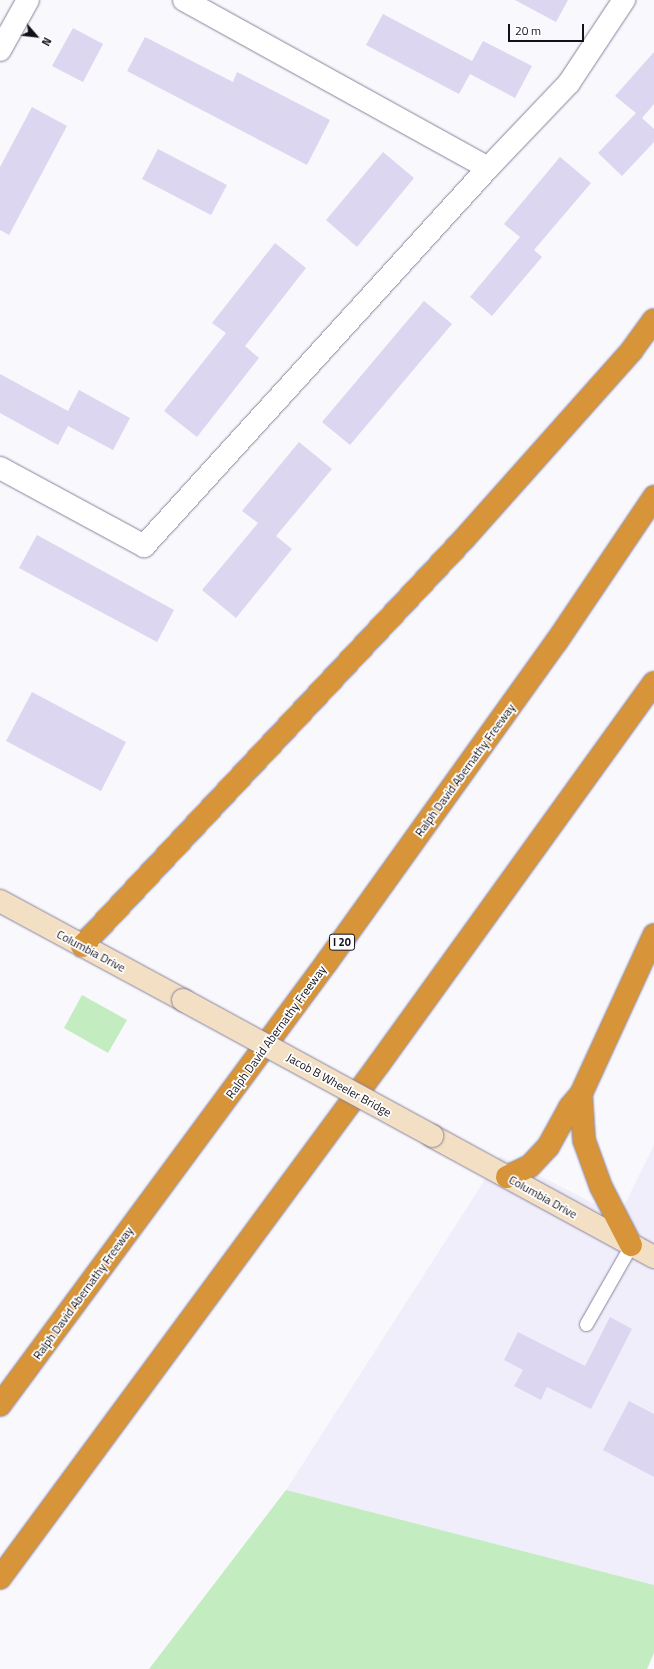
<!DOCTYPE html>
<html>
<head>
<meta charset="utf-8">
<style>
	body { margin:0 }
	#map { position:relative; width:654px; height:1669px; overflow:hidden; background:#f9f8fd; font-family:"Titillium Web",sans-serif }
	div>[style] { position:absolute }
	.built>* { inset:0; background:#f1eefb }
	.green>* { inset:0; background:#c3ecc0 }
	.building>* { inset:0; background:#dcd6f0 }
	.roads { filter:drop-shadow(0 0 1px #89839b) drop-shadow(0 0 1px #89839b) }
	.lane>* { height:13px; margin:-6.5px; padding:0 6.5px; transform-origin:6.5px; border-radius:6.5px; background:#fff }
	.street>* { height:22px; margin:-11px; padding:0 11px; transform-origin:11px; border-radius:11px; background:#fff }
	.secondary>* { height:22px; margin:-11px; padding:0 11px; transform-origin:11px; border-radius:11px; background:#f3dfc3 }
	.highway>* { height:22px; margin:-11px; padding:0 11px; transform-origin:11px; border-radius:11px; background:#d79438 }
	.bridges { filter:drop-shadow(0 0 1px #89839b) drop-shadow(0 0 1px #89839b) }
	.secondary-bridge>* { height:22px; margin:-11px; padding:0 11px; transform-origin:11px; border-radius:11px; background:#f3dfc3 }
	span { translate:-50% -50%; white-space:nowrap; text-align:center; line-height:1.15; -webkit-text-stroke:3.5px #fff; paint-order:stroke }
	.shield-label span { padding:1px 3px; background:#fff; border:1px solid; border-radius:3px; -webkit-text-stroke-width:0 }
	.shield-label { font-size:11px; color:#121019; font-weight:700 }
	.street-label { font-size:12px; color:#121019 }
	.north { position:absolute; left:16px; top:16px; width:40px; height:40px; -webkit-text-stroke:3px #fff; paint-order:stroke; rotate:118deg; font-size:11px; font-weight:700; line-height:16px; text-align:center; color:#121019 }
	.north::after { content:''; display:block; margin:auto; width:14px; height:18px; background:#121019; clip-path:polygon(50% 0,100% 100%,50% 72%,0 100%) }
	.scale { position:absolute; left:508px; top:24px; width:76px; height:18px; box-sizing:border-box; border:2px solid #121019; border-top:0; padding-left:5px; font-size:12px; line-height:14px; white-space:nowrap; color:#121019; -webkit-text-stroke:3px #fff; paint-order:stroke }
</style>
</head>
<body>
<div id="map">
	<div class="built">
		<i style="clip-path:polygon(654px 1145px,654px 1585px,286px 1490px,500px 1156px,619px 1216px)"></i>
	</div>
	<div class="green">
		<i style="clip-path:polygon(82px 995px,127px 1020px,108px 1053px,64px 1028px)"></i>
		<i style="clip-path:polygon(286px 1490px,654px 1585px,654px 1653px,647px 1669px,149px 1669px)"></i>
	</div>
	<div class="building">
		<i style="clip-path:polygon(515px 0,568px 0,556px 22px)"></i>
		<i style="clip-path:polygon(383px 14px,472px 61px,483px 41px,532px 66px,515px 98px,470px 74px,459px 94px,366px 45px)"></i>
		<i style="clip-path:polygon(73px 28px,103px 44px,83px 82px,52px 66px)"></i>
		<i style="clip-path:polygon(145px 37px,233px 82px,237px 72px,330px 120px,307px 165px,127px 71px)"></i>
		<i style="clip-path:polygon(654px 52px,654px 104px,642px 118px,654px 129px,654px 142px,622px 176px,598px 153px,636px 113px,615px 96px)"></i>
		<i style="clip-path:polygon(32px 107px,67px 126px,9px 235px,0 230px,0 167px)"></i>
		<i style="clip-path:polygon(158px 149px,227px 185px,211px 215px,142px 179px)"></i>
		<i style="clip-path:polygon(383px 152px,414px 178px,357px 247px,326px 220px)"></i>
		<i style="clip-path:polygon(560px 157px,591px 183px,534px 250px,542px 257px,492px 316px,470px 297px,520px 237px,504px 224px)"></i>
		<i style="clip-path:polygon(275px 243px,306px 268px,245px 346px,259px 358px,197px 437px,164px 411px,226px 333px,212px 323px)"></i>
		<i style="clip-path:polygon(424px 301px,452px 324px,350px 445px,322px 422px)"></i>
		<i style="clip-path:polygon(0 374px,68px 411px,79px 390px,130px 418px,113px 450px,68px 426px,58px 445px,0 413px)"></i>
		<i style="clip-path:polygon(299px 442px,332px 469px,276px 536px,292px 549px,236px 618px,202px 590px,258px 523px,242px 511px)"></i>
		<i style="clip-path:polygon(37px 535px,174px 610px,157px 642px,19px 568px)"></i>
		<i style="clip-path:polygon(32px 692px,126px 742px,101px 791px,6px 741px)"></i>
		<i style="clip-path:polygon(610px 1317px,632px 1329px,591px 1409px,547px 1387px,541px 1400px,514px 1386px,523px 1370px,504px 1360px,518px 1332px,585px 1366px)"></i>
		<i style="clip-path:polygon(629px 1401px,654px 1414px,654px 1477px,603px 1450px)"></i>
	</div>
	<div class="roads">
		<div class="lane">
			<i style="left:586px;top:1324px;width:91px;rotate:-60.3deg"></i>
		</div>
		<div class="street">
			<i style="left:184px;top:0;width:347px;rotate:28.9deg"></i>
			<i style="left:0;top:50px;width:57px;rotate:-60.8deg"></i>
			<i style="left:0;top:468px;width:164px;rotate:28.4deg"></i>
			<i style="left:144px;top:546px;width:511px;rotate:-47.7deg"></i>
			<i style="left:488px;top:168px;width:117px;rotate:-46.4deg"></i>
			<i style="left:569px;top:83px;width:100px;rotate:-56.5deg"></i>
		</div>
		<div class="secondary">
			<i style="left:0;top:901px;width:208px;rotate:28.4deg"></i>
			<i style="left:432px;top:1136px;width:253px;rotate:28.6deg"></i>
		</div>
		<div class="highway">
			<i style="left:82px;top:946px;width:557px;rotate:-46.82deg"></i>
			<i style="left:463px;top:540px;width:254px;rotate:-48.3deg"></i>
			<i style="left:632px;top:350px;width:37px;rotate:-54deg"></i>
			<i style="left:507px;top:1177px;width:25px;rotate:-26deg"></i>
			<i style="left:530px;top:1166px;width:26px;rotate:-47deg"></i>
			<i style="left:548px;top:1147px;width:46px;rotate:-61.2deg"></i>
			<i style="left:570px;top:1107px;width:17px;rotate:-50deg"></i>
			<i style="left:631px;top:1245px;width:65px;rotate:-117.3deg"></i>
			<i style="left:601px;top:1187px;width:50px;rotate:-109.9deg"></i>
			<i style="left:584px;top:1140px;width:46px;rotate:-93.7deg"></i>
			<i style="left:581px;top:1094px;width:175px;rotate:-65.3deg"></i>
			<i style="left:0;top:1405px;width:551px;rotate:-53.57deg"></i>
			<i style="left:327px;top:962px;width:395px;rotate:-54.4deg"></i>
			<i style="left:557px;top:641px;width:174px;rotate:-56deg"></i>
			<i style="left:0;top:1578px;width:639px;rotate:-53.6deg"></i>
			<i style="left:379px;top:1064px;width:470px;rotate:-54.2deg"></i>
		</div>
	</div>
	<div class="bridges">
		<div class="secondary-bridge">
			<i style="left:183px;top:1000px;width:284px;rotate:28.6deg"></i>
		</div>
	</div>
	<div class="shield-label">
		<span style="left:342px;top:942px">I 20</span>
	</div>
	<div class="street-label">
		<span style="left:465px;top:770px;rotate:-54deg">Ralph David Abernathy Freeway</span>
		<span style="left:91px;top:951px;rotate:28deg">Columbia Drive</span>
		<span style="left:276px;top:1032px;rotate:-54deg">Ralph David Abernathy Freeway</span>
		<span style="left:339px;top:1085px;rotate:29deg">Jacob B Wheeler Bridge</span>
		<span style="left:543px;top:1197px;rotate:29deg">Columbia Drive</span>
		<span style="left:83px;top:1293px;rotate:-54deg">Ralph David Abernathy Freeway</span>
	</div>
	<div class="north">N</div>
	<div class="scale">20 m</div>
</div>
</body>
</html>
